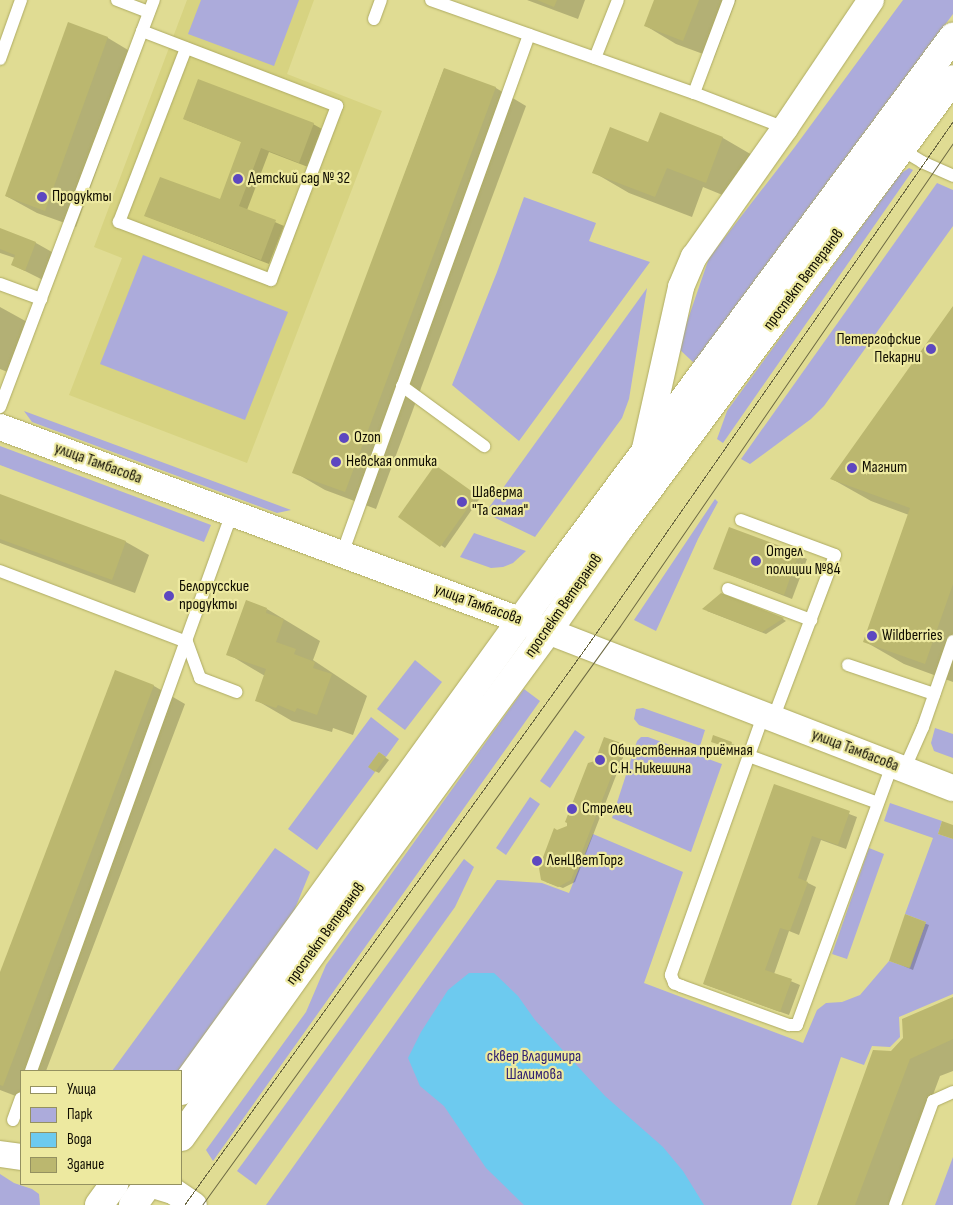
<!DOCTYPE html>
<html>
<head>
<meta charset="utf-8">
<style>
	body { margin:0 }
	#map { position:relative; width:953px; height:1205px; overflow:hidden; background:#e0dc93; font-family:"Sofia Sans Condensed",sans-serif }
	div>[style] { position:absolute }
	.built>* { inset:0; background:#d7d381 }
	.green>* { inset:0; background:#acabdb }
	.water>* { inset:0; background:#6dcaef }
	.shadow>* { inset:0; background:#0003 }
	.building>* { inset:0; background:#bbb76f }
	.roads { filter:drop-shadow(0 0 1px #aeab63) drop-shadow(0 0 1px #aeab63) }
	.lane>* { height:12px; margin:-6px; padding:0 6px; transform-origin:6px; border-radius:6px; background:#fff }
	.street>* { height:26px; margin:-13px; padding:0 13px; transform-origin:13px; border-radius:13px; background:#fff }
	.secondary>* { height:28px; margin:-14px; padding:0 14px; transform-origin:14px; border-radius:14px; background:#fff }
	.tram>* { height:1px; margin:-0.5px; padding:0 0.5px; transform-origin:0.5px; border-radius:0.5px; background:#6c6942 }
	.dots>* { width:14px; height:14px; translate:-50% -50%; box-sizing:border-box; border:2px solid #ede9a0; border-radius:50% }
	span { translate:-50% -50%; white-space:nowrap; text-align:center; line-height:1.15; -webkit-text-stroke:4.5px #ede9a0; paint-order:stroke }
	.poi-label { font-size:16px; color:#0f0c00 }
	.left { translate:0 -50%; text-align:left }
	.right { translate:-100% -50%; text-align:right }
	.street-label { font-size:16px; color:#0f0c00 }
	.park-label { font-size:16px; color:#312072 }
	.legend { position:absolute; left:20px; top:1070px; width:162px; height:115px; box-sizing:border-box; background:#ede9a0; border:1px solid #949160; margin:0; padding:6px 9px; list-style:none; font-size:15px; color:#0f0c00 }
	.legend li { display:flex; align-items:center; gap:10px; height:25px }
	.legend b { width:25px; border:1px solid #949160 }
</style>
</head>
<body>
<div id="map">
	<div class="built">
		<i style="clip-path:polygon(187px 0,314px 0,287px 74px,382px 111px,247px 463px,69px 395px,122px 258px,94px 247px)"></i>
	</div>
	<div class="green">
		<i style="clip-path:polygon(201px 0,299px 0,274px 66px,188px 34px)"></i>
		<i style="clip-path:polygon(903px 0,953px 0,953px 14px,694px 363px,678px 348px,709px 258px,794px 148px)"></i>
		<i style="clip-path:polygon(909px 168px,913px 170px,723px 443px,717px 439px,727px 411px,900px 174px)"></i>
		<i style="clip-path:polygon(937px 183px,953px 190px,953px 226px,824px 406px,811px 419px,750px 464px,741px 459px)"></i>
		<i style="clip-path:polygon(524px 197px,596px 223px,589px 241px,650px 262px,519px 441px,452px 385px,497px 272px)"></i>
		<i style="clip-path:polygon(143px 255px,288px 312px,245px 420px,100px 364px)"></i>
		<i style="clip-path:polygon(647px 288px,629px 399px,622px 418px,535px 537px,485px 513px)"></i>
		<i style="clip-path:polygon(24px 411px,291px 510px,277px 513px,32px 422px)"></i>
		<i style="clip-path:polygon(0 446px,211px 525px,204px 542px,0 465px)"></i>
		<i style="clip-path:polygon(715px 499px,718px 502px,698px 539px,656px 631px,634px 620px)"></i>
		<i style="clip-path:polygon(474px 533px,526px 551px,513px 563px,503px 567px,491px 568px,460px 557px)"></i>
		<i style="clip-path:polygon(415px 660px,442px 682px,405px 730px,377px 709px)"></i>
		<i style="clip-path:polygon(524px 689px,540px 701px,213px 1161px,206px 1150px,306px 1012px,326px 965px)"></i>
		<i style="clip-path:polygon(643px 708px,705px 730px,700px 746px,639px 725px,634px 719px,636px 709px)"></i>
		<i style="clip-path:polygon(371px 717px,399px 739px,386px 757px,379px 752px,369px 767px,375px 772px,317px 850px,288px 829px)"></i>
		<i style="clip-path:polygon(935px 728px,953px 734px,953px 758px,934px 751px,931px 743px)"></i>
		<i style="clip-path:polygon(575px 730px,585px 737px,550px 788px,540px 781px)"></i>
		<i style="clip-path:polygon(641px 737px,648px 737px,722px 764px,691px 852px,612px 818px,637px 741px)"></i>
		<i style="clip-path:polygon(530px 797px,540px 804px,506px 855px,496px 848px)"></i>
		<i style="clip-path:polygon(890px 803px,942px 821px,938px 834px,953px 839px,953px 994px,899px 1017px,900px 1037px,890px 1047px,872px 1046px,864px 1065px,841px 1057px,791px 1205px,266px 1205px,497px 880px,542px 883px,569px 893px,593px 834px,683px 872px,644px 983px,803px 1043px,817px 1010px,826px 1003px,842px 1002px,860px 995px,889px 961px,910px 968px,926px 922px,905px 914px,933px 838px,884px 821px)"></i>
		<i style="clip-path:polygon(275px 848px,310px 872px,285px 933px,181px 1071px,112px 1071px)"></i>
		<i style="clip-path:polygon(869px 848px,884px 854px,847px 959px,832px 954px)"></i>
		<i style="clip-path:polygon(464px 859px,474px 867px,455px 907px,256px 1185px,237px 1171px)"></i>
		<i style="clip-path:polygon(953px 1157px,953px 1205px,935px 1205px)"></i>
		<i style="clip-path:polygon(0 1174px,14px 1183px,32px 1189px,39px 1194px,40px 1205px,0 1205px)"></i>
	</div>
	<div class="water">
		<i style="clip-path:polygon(469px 973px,494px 973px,518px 996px,535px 1020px,605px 1096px,663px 1147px,683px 1171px,704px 1205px,524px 1205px,486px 1168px,444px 1106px,420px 1086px,408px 1058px,421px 1032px,448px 990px)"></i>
	</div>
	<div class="shadow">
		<i style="clip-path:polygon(527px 0,585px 0,578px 19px)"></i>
		<i style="clip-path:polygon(655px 0,736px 0,714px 58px,676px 44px,646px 26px)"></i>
		<i style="clip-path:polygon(69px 24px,108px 38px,138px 56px,76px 227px,37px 213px,6px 196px)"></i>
		<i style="clip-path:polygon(444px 69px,496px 88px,526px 106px,376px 509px,325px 490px,294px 472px)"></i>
		<i style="clip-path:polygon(661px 114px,723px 138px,759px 159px,742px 203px,703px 187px,692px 217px,629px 193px,593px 172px,649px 143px)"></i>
		<i style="clip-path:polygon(184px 119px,313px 124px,322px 129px,308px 167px,269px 152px,247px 210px,284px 226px,269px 264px,146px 216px,220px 201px,242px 142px)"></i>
		<i style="clip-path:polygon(0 230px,36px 243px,59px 256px,49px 283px,13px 265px,15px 258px,0 253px)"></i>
		<i style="clip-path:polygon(0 307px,29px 323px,10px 373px,0 369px)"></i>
		<i style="clip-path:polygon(953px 308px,953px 682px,904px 664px,864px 641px,909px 515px,871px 501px,832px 479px)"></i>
		<i style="clip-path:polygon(439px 469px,480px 498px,445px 548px,400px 517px)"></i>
		<i style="clip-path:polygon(0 495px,126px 542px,149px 555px,135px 593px,0 543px)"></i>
		<i style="clip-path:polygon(730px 529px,807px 559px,792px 599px,715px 569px)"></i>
		<i style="clip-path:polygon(721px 595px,783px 619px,786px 621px,766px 634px,707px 611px)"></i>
		<i style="clip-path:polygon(267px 609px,320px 641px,313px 660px,367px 696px,353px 735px,333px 728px,332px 732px,292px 721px,256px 700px,265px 676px,228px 654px)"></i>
		<i style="clip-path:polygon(115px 672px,154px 686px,185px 704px,46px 1071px,21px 1071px,21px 1098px,0 1090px,0 976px)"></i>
		<i style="clip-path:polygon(714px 737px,735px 745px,734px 749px,716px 743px)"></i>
		<i style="clip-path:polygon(623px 745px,627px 747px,575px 882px,563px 888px,546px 882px,557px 831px,568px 827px,596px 762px)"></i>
		<i style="clip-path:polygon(380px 754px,389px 760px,379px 773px,375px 771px)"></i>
		<i style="clip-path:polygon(775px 786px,857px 817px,846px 849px,821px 840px,806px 882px,816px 887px,799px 935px,789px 931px,774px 974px,800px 985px,789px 1015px,704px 984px)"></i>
		<i style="clip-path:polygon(906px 916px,929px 925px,913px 970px,894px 962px)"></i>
		<i style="clip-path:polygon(953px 999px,953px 1071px,940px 1076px,892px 1205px,818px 1205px,892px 1052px)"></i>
	</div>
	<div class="building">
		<i style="clip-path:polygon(537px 0,557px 0,554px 7px)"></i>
		<i style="clip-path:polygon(654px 0,699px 0,683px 41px,644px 26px)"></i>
		<i style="clip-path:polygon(68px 22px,108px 37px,45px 211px,5px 196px)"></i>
		<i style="clip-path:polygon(444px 68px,496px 87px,345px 492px,292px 473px)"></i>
		<i style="clip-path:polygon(198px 79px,314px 123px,299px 163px,261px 148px,239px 206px,276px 220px,261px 260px,144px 216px,160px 177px,220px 199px,241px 142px,183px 119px)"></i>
		<i style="clip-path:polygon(660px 112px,723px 137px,706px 183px,667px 168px,655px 197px,592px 173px,610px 127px,648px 142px)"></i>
		<i style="clip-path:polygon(0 228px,36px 242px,25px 271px,11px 265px,15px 255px,0 249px)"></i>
		<i style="clip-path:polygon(953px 306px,953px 584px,925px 664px,863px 642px,910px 508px,830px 479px)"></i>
		<i style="clip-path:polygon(435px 465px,477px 495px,440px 547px,398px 517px)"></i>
		<i style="clip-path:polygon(0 494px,126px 541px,112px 580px,0 539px)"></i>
		<i style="clip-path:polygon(729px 527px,799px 553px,784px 595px,713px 569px)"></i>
		<i style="clip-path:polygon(721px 593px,784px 618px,762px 632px,702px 609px)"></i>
		<i style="clip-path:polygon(246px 600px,267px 608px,266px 613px,284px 619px,276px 642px,296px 649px,294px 654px,315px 662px,313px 668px,332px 674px,317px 715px,297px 708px,295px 712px,278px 705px,276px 708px,255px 701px,266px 669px,226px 655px)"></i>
		<i style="clip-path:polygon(115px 670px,154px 685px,3px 1086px,0 1085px,0 972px)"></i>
		<i style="clip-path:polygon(713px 735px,732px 742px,730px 748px,711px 742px)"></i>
		<i style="clip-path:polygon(604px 737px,624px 744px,571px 880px,558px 887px,541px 880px,539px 868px,554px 828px,557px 830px,567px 826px,567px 823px,565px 822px,588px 763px,595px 761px)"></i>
		<i style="clip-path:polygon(379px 752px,386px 757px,375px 772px,368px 767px)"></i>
		<i style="clip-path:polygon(774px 784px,850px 811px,838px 845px,812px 836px,798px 878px,808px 882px,790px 931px,780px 928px,765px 970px,792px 979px,780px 1012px,703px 984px)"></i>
		<i style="clip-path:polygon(942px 821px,953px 825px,953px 839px,938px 834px)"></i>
		<i style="clip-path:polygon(905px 914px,926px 922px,909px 968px,889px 961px)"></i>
		<i style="clip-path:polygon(953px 997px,953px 1039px,910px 1059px,855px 1205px,817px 1205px,873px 1050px,891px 1051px,903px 1038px,902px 1019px)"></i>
	</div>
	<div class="roads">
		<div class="lane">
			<i style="left:117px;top:0;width:34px;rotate:21deg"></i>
			<i style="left:431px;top:0;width:279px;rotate:19.5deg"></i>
			<i style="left:694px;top:93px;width:97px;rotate:21deg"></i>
			<i style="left:374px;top:19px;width:20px;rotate:-70deg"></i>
			<i style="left:142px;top:31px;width:209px;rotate:21deg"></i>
			<i style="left:337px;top:106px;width:186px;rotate:110.8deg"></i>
			<i style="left:271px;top:280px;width:163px;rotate:-159.1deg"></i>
			<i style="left:119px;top:222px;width:186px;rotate:-68.9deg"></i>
			<i style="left:595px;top:58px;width:62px;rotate:-68.4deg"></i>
			<i style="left:0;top:59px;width:63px;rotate:-70.4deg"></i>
			<i style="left:694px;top:93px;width:99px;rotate:-69.4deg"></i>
			<i style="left:899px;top:148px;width:27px;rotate:31deg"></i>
			<i style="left:922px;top:162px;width:34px;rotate:24deg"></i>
			<i style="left:0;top:284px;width:44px;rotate:20.1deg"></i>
			<i style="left:402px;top:386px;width:102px;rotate:36.2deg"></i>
			<i style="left:0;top:407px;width:435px;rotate:-69.3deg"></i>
			<i style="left:741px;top:520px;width:100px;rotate:20.4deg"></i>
			<i style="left:835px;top:555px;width:175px;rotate:110.7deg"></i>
			<i style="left:342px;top:554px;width:552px;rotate:-70.19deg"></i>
			<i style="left:0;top:571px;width:200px;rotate:20.8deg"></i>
			<i style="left:187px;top:642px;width:38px;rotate:70deg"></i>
			<i style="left:200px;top:678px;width:39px;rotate:21deg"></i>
			<i style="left:728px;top:589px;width:89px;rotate:20.5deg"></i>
			<i style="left:848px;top:665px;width:91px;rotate:18.6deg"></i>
			<i style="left:763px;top:716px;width:275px;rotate:109.6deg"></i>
			<i style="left:671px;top:975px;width:9px;rotate:69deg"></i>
			<i style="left:674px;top:983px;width:8px;rotate:23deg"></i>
			<i style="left:681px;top:986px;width:115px;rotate:19.9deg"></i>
			<i style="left:789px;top:1025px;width:8px"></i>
			<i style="left:797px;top:1025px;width:277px;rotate:-69.9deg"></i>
			<i style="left:749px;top:756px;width:137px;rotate:20deg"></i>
			<i style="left:904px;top:770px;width:47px;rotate:-66.2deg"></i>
			<i style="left:923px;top:727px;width:91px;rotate:-70.8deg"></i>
			<i style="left:31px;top:1071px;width:593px;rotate:-70.19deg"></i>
			<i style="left:13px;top:1120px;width:23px;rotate:-70deg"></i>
			<i style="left:895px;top:1205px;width:111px;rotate:-69.9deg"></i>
			<i style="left:933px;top:1101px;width:22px;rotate:-24deg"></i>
		</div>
		<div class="street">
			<i style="left:0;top:427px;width:557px;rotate:20.39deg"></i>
			<i style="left:522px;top:621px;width:462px;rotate:21.2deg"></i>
			<i style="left:644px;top:453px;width:170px;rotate:-77.4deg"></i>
			<i style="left:681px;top:287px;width:33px;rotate:-67deg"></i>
			<i style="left:694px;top:257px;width:158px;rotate:-54.8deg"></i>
			<i style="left:785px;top:128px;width:154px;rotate:-56.1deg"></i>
			<i style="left:0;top:1154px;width:21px;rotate:8deg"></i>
			<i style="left:150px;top:1184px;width:24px;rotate:17deg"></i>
			<i style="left:173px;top:1191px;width:25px;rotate:34deg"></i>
		</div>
		<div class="secondary">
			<i style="left:181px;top:1091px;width:649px;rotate:-54.15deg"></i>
			<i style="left:561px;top:565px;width:658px;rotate:-53.41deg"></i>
			<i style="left:181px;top:1137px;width:260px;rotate:-54.5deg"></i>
			<i style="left:332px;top:925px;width:365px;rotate:-53.7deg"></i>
			<i style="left:548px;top:631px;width:124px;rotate:-55.2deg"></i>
			<i style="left:619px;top:529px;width:560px;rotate:-53.42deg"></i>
			<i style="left:99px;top:1205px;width:26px;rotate:-54deg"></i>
			<i style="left:133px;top:1205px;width:26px;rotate:-54deg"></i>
		</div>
	</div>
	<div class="tram">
		<i style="left:184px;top:1205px;width:688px;rotate:-54.23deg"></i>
		<i style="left:586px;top:647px;width:641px;rotate:-55.1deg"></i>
		<i style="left:202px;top:1205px;width:714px;rotate:-54.17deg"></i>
		<i style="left:620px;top:626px;width:587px;rotate:-55.42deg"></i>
	</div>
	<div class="dots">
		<i style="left:238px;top:179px;background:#5d48c0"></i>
		<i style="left:42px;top:197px;background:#5d48c0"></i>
		<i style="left:931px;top:349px;background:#5d48c0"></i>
		<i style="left:344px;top:438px;background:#5d48c0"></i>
		<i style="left:336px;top:462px;background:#5d48c0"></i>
		<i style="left:852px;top:468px;background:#5d48c0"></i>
		<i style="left:462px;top:502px;background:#5d48c0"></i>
		<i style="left:756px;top:561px;background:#5d48c0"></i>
		<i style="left:169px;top:596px;background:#5d48c0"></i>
		<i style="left:872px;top:636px;background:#5d48c0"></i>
		<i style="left:600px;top:760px;background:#5d48c0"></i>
		<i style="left:572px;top:809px;background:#5d48c0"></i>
		<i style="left:537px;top:861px;background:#5d48c0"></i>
	</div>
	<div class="poi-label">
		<span class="left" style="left:248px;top:179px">Детский сад № 32</span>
		<span class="left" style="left:52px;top:197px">Продукты</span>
		<span class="right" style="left:921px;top:349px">Петергофские<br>Пекарни</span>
		<span class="left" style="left:354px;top:438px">Ozon</span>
		<span class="left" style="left:346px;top:462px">Невская оптика</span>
		<span class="left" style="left:862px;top:468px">Магнит</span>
		<span class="left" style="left:472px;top:502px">Шаверма<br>"Та самая"</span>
		<span class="left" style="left:766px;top:561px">Отдел<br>полиции №84</span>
		<span class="left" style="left:179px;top:596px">Белорусские<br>продукты</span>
		<span class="left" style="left:882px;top:636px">Wildberries</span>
		<span class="left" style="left:610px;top:760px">Общественная приёмная<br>С.Н. Никешина</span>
		<span class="left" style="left:582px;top:809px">Стрелец</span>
		<span class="left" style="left:547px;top:861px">ЛенЦветТорг</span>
	</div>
	<div class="street-label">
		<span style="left:804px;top:280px;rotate:-53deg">проспект Ветеранов</span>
		<span style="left:98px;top:464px;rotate:20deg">улица Тамбасова</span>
		<span style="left:478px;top:605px;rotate:20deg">улица Тамбасова</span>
		<span style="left:564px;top:606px;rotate:-55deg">проспект Ветеранов</span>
		<span style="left:855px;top:751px;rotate:21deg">улица Тамбасова</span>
		<span style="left:326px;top:934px;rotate:-54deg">проспект Ветеранов</span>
	</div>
	<div class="park-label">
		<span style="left:534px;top:1066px">сквер Владимира<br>Шалимова</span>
	</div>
	<ul class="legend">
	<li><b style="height:6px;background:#fff"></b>Улица</li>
	<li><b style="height:14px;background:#acabdb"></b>Парк</li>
	<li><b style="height:14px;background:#6dcaef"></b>Вода</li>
	<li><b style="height:14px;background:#bbb76f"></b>Здание</li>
	</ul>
</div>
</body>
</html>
